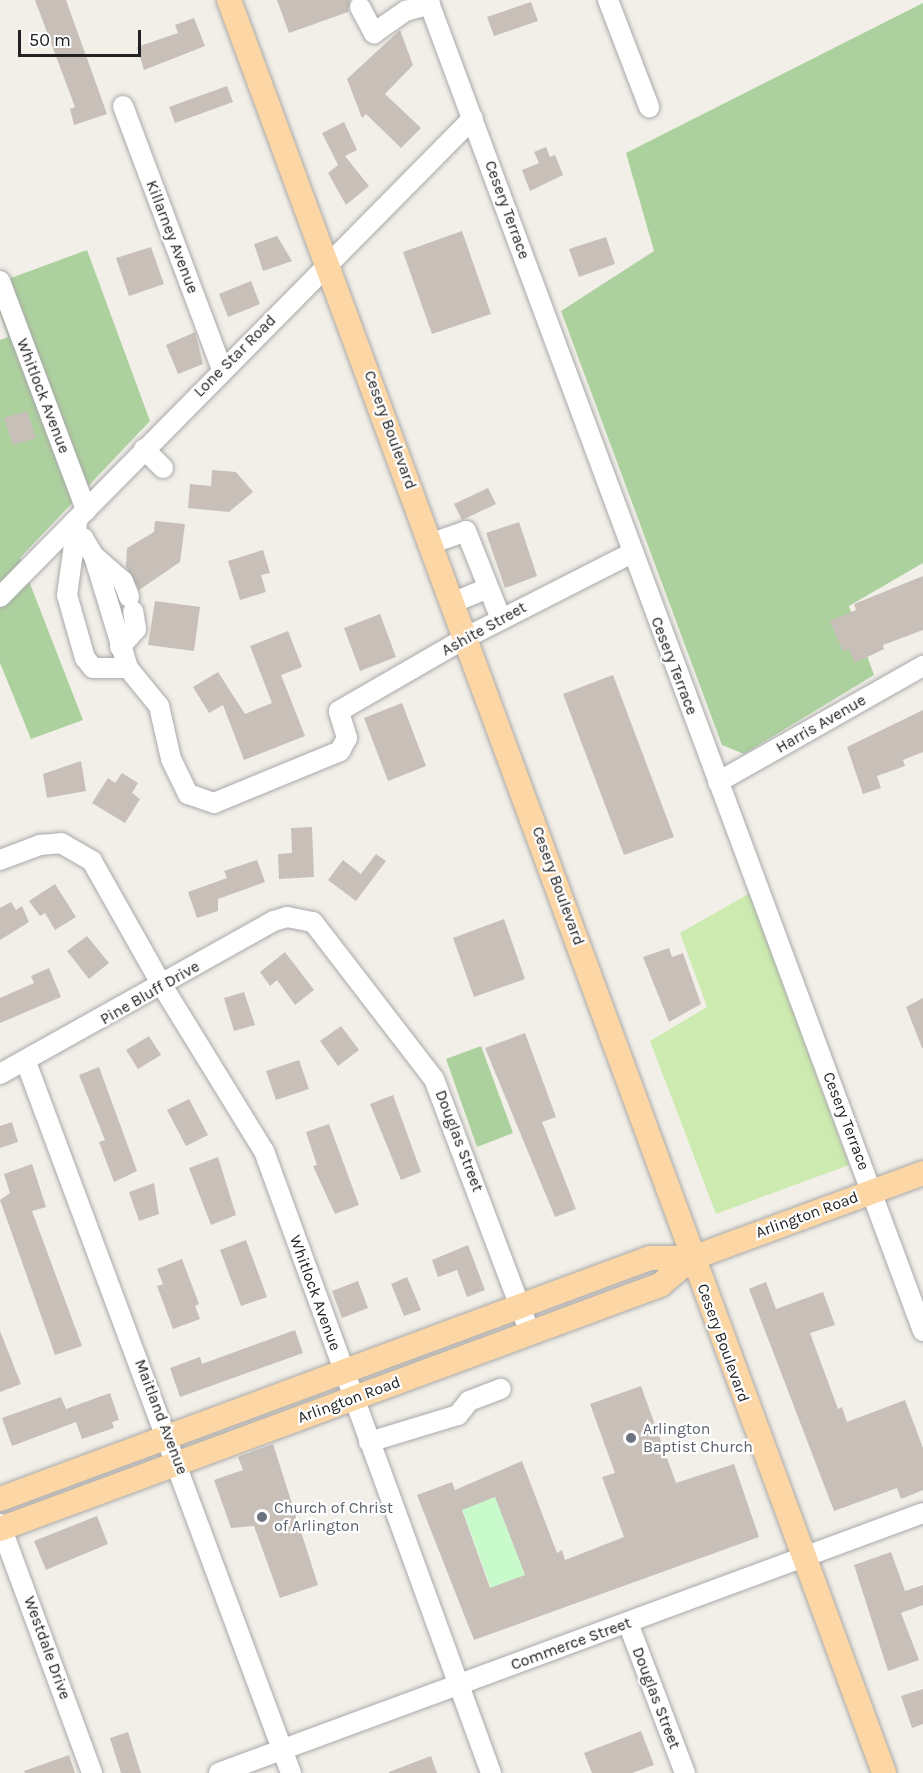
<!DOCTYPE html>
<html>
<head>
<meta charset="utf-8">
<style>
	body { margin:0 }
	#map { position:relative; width:923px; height:1773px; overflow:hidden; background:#f2efe9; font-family:Karla,sans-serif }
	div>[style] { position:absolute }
	.grass>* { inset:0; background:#cdebb0 }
	.forest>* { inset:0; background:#add19e }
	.park>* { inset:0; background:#c8facc }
	.building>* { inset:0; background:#c7bfb8 }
	.roads { filter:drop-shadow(0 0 2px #a9a9a9) drop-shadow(0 0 2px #a9a9a9) }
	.minor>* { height:20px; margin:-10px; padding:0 10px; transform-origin:10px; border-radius:10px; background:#fff }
	.major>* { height:24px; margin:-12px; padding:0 12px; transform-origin:12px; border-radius:12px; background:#fcd6a4 }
	.dots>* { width:16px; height:16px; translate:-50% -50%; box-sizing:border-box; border:3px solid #fff; border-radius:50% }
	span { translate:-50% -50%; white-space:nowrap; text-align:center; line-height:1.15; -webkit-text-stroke:4.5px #fff; paint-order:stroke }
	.street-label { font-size:16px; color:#222 }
	.worship-label { font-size:16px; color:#5b616d }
	.left { translate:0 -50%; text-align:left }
	.scale { position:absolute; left:18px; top:30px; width:123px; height:27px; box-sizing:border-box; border:3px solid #222; border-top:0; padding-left:8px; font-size:18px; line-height:21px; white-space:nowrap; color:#222; -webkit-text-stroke:4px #fff; paint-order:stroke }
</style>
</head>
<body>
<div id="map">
	<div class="grass">
		<i style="clip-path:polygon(750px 893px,849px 1165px,716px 1214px,650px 1041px,707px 1007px,680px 933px)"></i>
	</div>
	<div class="forest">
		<i style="clip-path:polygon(923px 3px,923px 563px,849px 606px,874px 675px,744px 754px,722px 745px,561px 311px,654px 251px,626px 153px)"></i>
		<i style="clip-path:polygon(87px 250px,150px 421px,20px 558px,83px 720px,31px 739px,0 663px,0 340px,8px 337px,0 314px,0 282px)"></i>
		<i style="clip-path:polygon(481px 1046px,513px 1133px,477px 1147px,446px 1059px)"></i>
	</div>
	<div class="park">
		<i style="clip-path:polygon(495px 1497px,525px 1575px,491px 1588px,462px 1509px)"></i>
	</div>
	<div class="building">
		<i style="clip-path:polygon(35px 0,66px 0,107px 114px,74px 125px,70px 109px,75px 107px)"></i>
		<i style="clip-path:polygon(277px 0,350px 0,348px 12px,289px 33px)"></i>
		<i style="clip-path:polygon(531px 2px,538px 21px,494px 36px,487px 17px)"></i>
		<i style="clip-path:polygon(194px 18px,205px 46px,144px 70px,137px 47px,178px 33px,175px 25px)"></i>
		<i style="clip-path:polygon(400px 30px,413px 65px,385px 94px,421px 128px,401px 148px,366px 114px,362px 118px,347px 79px)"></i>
		<i style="clip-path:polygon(227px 86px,233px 102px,175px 123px,169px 107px)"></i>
		<i style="clip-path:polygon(344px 122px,357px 150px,345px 156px,369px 186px,346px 205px,328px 173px,338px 165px,322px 133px)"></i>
		<i style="clip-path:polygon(546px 147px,550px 157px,555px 155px,563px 175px,530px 191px,522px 170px,539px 163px,534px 152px)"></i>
		<i style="clip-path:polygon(462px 231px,491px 314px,432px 334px,403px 252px)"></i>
		<i style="clip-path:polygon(277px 236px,292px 261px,263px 271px,254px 244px)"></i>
		<i style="clip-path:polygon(606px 237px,615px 264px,579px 277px,569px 249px)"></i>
		<i style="clip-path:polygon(151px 247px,164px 284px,129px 296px,116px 258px)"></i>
		<i style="clip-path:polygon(251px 281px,260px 304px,228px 317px,219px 294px)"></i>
		<i style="clip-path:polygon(195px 332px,203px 364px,178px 374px,166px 345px)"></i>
		<i style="clip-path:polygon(27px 411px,36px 438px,13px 445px,4px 418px)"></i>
		<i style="clip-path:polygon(212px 470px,236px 472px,253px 492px,229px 512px,188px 508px,190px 484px,211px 486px)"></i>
		<i style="clip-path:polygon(488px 488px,496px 504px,462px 520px,454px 504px)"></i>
		<i style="clip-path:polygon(155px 521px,185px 524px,180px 562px,139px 590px,126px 567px,127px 548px,154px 532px)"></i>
		<i style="clip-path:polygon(519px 522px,537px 576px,505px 588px,486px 533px)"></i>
		<i style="clip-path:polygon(263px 550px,270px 573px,261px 575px,266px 592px,240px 600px,228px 561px)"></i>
		<i style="clip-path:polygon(923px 576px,923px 630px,883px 645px,884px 649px,855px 663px,849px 649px,843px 651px,830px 621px,856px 610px,854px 604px)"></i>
		<i style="clip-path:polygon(155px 601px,200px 607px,194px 651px,148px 645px)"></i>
		<i style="clip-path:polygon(380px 614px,396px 657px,360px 671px,344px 628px)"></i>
		<i style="clip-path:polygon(288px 631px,302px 667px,281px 675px,305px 736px,244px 760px,223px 705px,209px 713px,193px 687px,218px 672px,245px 714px,272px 703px,250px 646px)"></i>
		<i style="clip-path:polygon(613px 675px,674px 837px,624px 855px,563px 694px)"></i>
		<i style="clip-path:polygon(402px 703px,426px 766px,388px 781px,364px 718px)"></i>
		<i style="clip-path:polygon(923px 710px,923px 752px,903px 760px,905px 766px,877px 776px,881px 788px,863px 794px,847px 747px)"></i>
		<i style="clip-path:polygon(81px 761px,86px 791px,47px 798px,43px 774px)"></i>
		<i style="clip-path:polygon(122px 773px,138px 783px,132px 793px,140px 799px,125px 823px,92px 803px,108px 778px,115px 783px)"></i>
		<i style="clip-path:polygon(312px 827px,314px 877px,279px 879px,278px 854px,292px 853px,291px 828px)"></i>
		<i style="clip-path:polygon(376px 854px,386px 861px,356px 901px,328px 880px,343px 860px,361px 874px)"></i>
		<i style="clip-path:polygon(257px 860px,265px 882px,218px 899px,218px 911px,197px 918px,188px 892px,227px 878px,224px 871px)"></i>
		<i style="clip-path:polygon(55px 884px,76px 917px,55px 930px,45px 913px,40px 916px,29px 901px)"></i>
		<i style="clip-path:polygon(11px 902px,16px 910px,22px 906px,29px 922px,0 940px,0 908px)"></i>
		<i style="clip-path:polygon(504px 919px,525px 979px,474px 997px,453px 938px)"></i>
		<i style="clip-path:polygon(87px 936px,109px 963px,89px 979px,67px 951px)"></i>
		<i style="clip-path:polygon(669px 948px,672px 957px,683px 953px,701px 1004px,669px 1022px,643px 957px)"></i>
		<i style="clip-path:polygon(285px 952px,314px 990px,295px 1005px,277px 980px,270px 986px,260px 972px)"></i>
		<i style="clip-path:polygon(49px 968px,61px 997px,0 1023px,0 998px,34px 983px,31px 976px)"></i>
		<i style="clip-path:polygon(244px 992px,255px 1025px,234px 1031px,224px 998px)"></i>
		<i style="clip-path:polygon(923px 998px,923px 1048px,922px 1048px,906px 1007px)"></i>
		<i style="clip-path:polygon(341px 1026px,359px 1050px,338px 1066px,320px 1041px)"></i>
		<i style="clip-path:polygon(525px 1033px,556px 1117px,542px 1122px,576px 1209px,555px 1217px,485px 1048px)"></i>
		<i style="clip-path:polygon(149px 1036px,161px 1055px,138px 1069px,126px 1050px)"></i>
		<i style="clip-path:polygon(299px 1060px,309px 1089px,276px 1100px,266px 1071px)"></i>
		<i style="clip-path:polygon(99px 1067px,137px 1171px,114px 1182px,99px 1142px,105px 1140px,79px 1075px)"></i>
		<i style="clip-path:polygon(393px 1095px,421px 1172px,401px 1180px,370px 1104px)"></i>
		<i style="clip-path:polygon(189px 1099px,208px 1135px,186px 1146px,167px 1110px)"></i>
		<i style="clip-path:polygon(12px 1122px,18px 1142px,0 1148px,0 1126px)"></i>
		<i style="clip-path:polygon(329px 1124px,359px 1205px,335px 1214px,313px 1166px,317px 1165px,306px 1132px)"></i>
		<i style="clip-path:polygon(218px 1157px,236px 1215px,211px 1225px,189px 1168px)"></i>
		<i style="clip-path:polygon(32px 1164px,46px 1207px,32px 1211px,82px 1346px,55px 1355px,0 1200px,10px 1193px,4px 1174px)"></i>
		<i style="clip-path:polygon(154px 1183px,159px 1214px,139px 1221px,129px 1192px)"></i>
		<i style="clip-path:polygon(246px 1240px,267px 1297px,241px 1306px,220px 1250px)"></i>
		<i style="clip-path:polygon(468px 1245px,485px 1290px,467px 1297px,457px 1270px,438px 1277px,432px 1260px)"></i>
		<i style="clip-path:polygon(182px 1259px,199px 1304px,195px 1306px,200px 1319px,173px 1329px,157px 1286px,163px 1284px,157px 1269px)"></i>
		<i style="clip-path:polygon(407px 1277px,421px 1310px,404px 1316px,391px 1284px)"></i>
		<i style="clip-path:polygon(358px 1281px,368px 1308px,342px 1318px,332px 1291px)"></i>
		<i style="clip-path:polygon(766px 1282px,776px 1309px,823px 1292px,835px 1325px,810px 1333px,838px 1409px,842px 1407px,847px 1422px,905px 1400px,923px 1448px,923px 1490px,901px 1499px,897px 1488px,834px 1511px,749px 1289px)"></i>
		<i style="clip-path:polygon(295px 1330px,303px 1353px,180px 1397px,170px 1368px,200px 1357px,202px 1364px)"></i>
		<i style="clip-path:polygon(0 1331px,21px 1384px,0 1392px)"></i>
		<i style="clip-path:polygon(evenodd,641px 1386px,676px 1483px,734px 1464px,759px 1537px,474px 1640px,417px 1495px,452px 1482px,455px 1490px,522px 1461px,557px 1553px,562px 1550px,565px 1560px,624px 1537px,602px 1477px,615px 1473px,590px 1404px,641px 1386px,495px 1497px,525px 1575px,490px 1588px,462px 1510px,495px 1497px)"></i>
		<i style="clip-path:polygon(110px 1393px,119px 1420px,112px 1422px,114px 1428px,82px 1439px,76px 1422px,12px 1446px,2px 1418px,61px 1397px,66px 1409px)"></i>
		<i style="clip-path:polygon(273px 1444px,318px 1585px,280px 1598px,254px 1526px,231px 1528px,214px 1480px,243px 1470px,238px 1457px)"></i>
		<i style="clip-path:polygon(97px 1516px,108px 1544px,46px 1570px,34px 1541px)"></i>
		<i style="clip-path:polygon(891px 1552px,905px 1591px,923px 1585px,923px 1605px,901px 1613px,919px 1660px,888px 1671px,854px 1565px)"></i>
		<i style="clip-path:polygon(923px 1689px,923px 1724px,912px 1728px,901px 1696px)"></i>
		<i style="clip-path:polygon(641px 1731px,654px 1765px,632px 1773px,592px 1773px,584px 1753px)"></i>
		<i style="clip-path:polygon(128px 1732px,141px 1773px,121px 1773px,110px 1738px)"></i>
		<i style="clip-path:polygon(69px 1755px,75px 1773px,25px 1773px,24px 1771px)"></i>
		<i style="clip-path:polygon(431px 1756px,437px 1773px,389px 1773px,389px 1772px)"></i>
	</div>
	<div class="roads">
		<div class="minor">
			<i style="left:428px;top:0;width:1420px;rotate:69.6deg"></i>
			<i style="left:608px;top:0;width:115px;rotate:69deg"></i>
			<i style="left:360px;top:7px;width:30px;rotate:62deg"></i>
			<i style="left:374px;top:33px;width:39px;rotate:-35deg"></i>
			<i style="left:406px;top:11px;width:25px;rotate:-16deg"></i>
			<i style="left:123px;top:106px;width:281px;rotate:69.4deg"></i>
			<i style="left:0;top:281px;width:245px;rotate:69.4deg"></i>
			<i style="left:144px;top:449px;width:27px;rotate:45deg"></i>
			<i style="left:77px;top:523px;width:73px;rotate:97.9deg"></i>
			<i style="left:67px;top:595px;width:66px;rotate:74.1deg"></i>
			<i style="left:85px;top:658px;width:13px;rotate:51deg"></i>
			<i style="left:93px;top:668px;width:35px"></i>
			<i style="left:75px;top:535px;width:9px;rotate:21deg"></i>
			<i style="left:83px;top:538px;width:21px;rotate:59deg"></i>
			<i style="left:94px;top:556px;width:117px;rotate:73.1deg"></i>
			<i style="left:128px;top:668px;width:49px;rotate:50.8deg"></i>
			<i style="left:159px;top:706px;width:54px;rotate:77.2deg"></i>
			<i style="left:171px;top:759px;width:39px;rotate:64deg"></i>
			<i style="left:188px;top:794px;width:28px;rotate:19deg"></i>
			<i style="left:214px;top:803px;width:136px;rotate:-22.4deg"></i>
			<i style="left:340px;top:751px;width:15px;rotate:-62deg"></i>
			<i style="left:347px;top:738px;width:28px;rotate:-107deg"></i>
			<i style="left:339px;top:711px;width:148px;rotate:-30deg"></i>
			<i style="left:467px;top:637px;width:185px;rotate:-27deg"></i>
			<i style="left:432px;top:543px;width:36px;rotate:-19deg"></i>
			<i style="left:466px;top:531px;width:95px;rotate:68.3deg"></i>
			<i style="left:94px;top:556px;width:38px;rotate:41deg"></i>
			<i style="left:123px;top:581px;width:17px;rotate:69deg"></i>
			<i style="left:0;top:597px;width:673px;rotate:-45.36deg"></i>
			<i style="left:454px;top:602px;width:37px;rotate:-22deg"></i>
			<i style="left:120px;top:647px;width:24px;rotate:-48deg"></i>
			<i style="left:136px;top:629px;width:18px;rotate:-99deg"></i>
			<i style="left:718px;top:782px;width:236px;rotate:-29.5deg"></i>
			<i style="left:0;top:860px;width:43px;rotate:-20.6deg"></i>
			<i style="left:40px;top:845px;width:21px;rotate:-5deg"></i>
			<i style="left:61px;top:843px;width:36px;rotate:30deg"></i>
			<i style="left:92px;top:861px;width:145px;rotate:60.6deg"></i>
			<i style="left:163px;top:987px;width:193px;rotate:58.4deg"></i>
			<i style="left:264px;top:1151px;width:662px;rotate:69.95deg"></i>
			<i style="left:26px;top:1062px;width:759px;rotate:69.56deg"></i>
			<i style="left:0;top:1074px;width:314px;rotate:-29.2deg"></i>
			<i style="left:274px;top:921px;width:14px;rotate:-17deg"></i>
			<i style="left:287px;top:917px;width:26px;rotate:11deg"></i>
			<i style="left:313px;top:922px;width:198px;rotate:52.4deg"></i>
			<i style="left:434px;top:1079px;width:272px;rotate:69.3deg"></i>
			<i style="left:369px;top:1442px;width:93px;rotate:-16.9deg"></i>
			<i style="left:458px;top:1415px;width:18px;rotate:-52deg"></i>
			<i style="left:469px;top:1401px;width:34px;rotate:-21deg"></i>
			<i style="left:0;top:1524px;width:265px;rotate:69.7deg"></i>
			<i style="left:628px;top:1623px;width:160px;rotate:69.2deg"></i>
			<i style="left:219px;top:1773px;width:750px;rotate:-20.27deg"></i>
		</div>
		<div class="major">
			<i style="left:229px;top:0;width:1890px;rotate:69.72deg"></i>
			<i style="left:0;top:1499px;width:693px;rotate:-20.34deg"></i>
			<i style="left:650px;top:1258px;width:42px"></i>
			<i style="left:0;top:1529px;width:704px;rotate:-20.29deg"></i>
			<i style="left:660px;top:1285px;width:42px;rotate:-40.2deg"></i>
			<i style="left:692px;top:1258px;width:246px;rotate:-20.2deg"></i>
		</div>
	</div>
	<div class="dots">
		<i style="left:631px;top:1438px;background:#6b7280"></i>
		<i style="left:262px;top:1517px;background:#6b7280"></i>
	</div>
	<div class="street-label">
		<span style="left:507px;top:210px;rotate:70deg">Cesery Terrace</span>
		<span style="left:172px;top:237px;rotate:69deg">Killarney Avenue</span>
		<span style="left:235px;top:356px;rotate:-45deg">Lone Star Road</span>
		<span style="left:43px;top:396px;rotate:69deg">Whitlock Avenue</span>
		<span style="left:390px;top:430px;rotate:70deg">Cesery Boulevard</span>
		<span style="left:484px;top:629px;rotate:-29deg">Ashite Street</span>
		<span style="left:674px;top:666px;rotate:69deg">Cesery Terrace</span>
		<span style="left:821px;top:724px;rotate:-30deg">Harris Avenue</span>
		<span style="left:558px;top:886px;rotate:70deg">Cesery Boulevard</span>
		<span style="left:150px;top:993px;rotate:-30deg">Pine Bluff Drive</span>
		<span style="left:846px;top:1121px;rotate:69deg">Cesery Terrace</span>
		<span style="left:459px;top:1141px;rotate:69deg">Douglas Street</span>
		<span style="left:807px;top:1215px;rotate:-20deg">Arlington Road</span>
		<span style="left:315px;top:1293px;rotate:70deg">Whitlock Avenue</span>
		<span style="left:723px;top:1343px;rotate:70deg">Cesery Boulevard</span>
		<span style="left:349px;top:1400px;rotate:-20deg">Arlington Road</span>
		<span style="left:161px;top:1417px;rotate:69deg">Maitland Avenue</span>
		<span style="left:571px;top:1644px;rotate:-20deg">Commerce Street</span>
		<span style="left:47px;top:1648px;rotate:70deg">Westdale Drive</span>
		<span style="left:656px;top:1698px;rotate:69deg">Douglas Street</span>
	</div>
	<div class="worship-label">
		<span class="left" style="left:643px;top:1438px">Arlington<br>Baptist Church</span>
		<span class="left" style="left:274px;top:1517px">Church of Christ<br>of Arlington</span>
	</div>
	<div class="scale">50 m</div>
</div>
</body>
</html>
